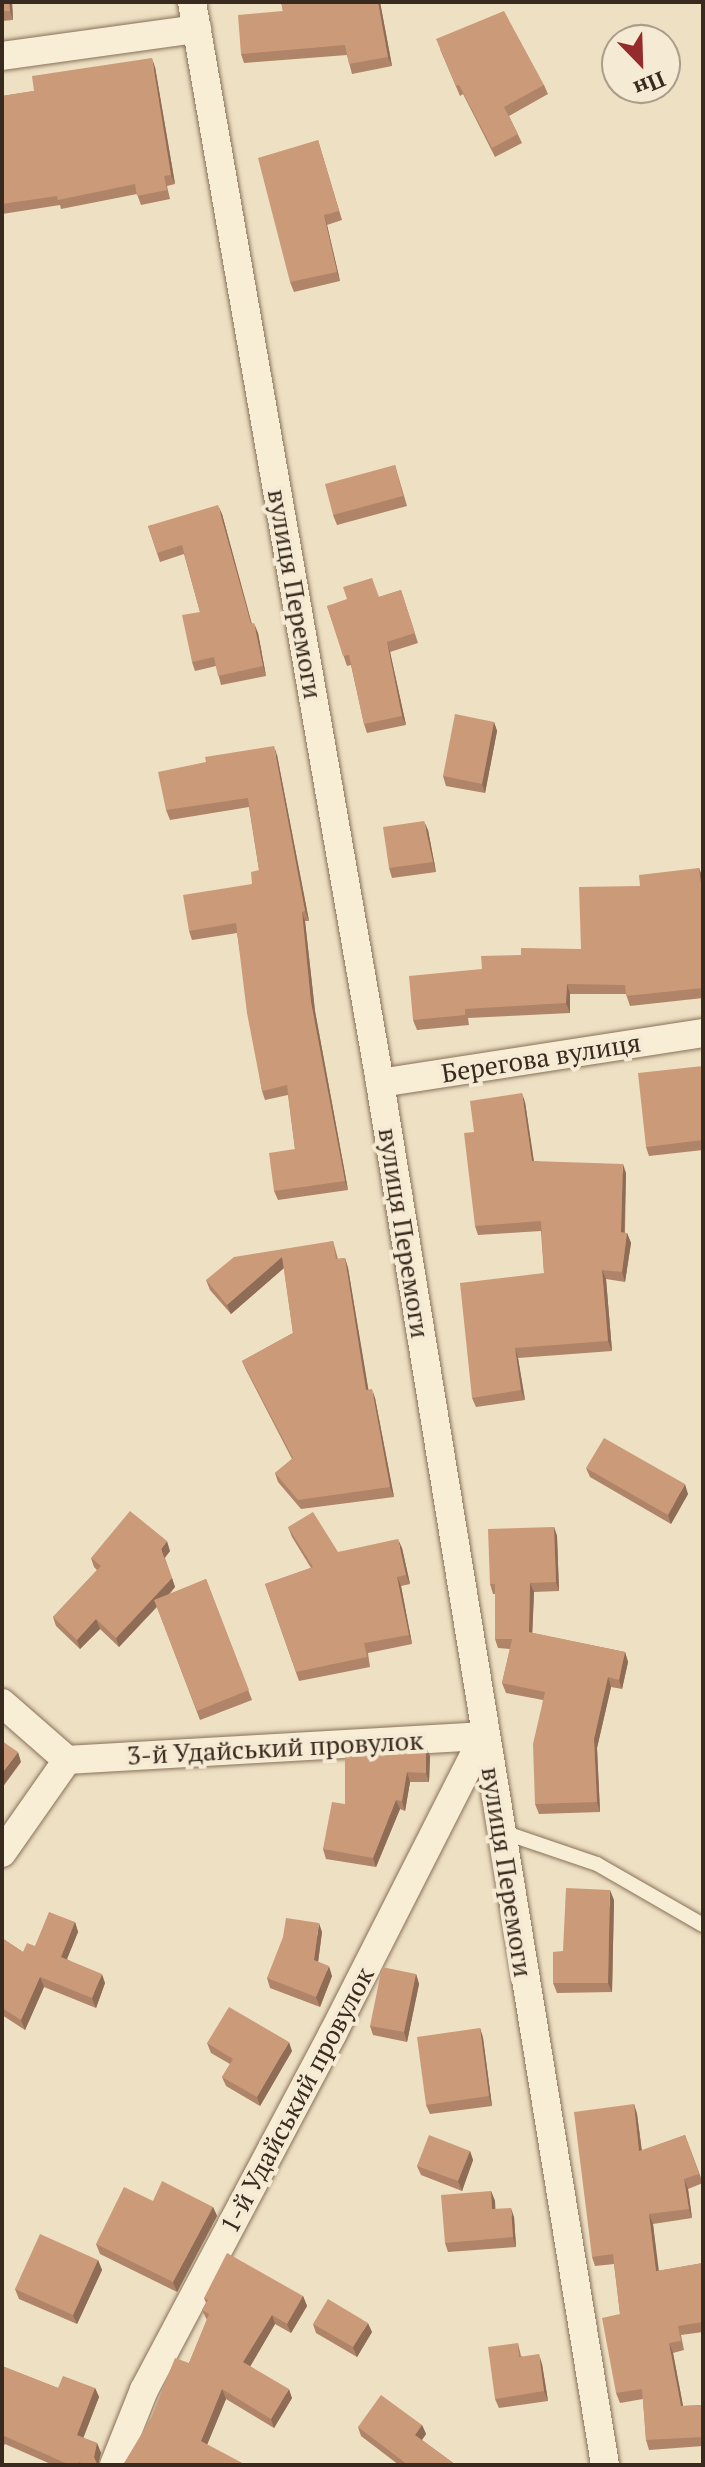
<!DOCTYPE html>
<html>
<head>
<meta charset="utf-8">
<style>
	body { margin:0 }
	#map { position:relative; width:705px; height:2467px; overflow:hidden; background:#eee0c3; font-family:"PT Serif",serif }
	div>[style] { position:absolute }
	.roads { filter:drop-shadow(0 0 2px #88715a) drop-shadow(0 0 2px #88715a) }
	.service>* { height:14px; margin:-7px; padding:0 7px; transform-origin:7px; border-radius:7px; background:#f8eed6 }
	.minor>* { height:28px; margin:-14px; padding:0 14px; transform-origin:14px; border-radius:14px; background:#f8eed6 }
	.wall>* { inset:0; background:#af8468 }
	.shaded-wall>* { inset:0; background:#8e6c55 }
	.building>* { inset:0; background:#cb9a79 }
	span { translate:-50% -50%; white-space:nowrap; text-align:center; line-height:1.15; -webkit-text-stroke:8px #f5ead3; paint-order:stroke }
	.street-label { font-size:26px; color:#382a1e }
	.frame { position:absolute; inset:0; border:4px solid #382a1e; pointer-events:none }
	.north { position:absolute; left:601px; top:24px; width:80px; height:80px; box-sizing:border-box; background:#f5ead3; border:2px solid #a99d8b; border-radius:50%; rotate:157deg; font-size:22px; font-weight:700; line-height:32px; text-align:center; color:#382a1e }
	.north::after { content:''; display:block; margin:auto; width:28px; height:36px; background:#962b2e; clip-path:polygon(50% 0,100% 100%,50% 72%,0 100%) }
</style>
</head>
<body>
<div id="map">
	<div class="roads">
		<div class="service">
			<i style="left:500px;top:1831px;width:102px;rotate:18.8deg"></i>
			<i style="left:597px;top:1864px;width:122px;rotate:29.9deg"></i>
		</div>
		<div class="minor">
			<i style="left:192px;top:2px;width:1097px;rotate:80.13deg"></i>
			<i style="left:380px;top:1083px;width:1400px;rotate:80.75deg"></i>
			<i style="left:2px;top:56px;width:197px;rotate:-7.9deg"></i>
			<i style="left:380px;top:1083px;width:327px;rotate:-8.8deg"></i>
			<i style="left:2px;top:1703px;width:86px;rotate:41.2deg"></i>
			<i style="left:2px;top:1853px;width:113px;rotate:-55deg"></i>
			<i style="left:67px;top:1760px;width:418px;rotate:-3.3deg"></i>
			<i style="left:114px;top:2465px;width:81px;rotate:-68.2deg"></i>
			<i style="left:144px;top:2390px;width:404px;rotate:-62.1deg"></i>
			<i style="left:333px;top:2033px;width:333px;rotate:-63.1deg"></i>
		</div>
	</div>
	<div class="wall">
		<i style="clip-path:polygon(2px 2px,12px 2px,13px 20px,2px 21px)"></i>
		<i style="clip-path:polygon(281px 2px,380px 2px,392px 66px,352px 74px,347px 55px,244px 63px,241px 54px,283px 11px)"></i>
		<i style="clip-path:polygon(440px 49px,544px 85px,548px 94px,509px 116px,522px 143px,495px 157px,463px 94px,460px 96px)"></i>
		<i style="clip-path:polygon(155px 67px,175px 184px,167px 186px,170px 199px,141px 205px,137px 194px,61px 209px,60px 205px,2px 214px,2px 96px,34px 91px)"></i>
		<i style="clip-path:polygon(318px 140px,342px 220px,327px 225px,340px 281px,294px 292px,290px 282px)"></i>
		<i style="clip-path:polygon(395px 465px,407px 506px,337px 525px,333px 515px)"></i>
		<i style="clip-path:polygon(222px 514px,252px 624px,258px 633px,266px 676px,221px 685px,216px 666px,195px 671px,192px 662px,200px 612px,184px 554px,160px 562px,148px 526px)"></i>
		<i style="clip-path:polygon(401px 590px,418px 643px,390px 652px,406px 725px,367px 733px,364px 724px,351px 665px,347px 666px,327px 606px,379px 597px)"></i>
		<i style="clip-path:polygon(494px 722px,497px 731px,485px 793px,446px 786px,443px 776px)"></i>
		<i style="clip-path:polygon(277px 755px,309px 921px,305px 921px,315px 1011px,348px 1190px,278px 1200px,274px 1191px,295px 1149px,288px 1095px,265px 1100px,262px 1091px,237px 933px,192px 940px,189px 931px,252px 884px,259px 870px,249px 807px,170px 820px,166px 810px)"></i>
		<i style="clip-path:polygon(428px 830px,436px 872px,392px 878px,389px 868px)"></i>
		<i style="clip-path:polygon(699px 868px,703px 879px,703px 998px,630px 1006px,626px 994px,570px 994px,570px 1013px,468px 1018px,469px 1025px,417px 1030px,413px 1020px,482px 969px,521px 955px,581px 949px,640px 886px)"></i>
		<i style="clip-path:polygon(703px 1066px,703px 1150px,649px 1156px,646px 1147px)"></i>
		<i style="clip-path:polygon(525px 1102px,534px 1161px,626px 1173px,625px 1233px,627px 1233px,631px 1243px,625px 1282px,606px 1279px,612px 1351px,518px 1358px,525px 1400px,476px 1407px,472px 1398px,544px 1273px,541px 1231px,478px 1235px,475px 1226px,474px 1132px)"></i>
		<i style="clip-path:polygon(333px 1241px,338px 1259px,345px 1258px,348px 1268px,368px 1389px,375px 1398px,394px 1497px,301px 1509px,278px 1482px,275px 1473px,292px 1459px,246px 1370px,242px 1361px,293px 1333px,284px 1268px,231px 1314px,210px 1290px,206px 1280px)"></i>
		<i style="clip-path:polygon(586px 1468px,688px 1494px,671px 1524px,590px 1477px)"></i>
		<i style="clip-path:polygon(288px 1527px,338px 1552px,402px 1548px,410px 1584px,401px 1586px,412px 1644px,368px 1653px,370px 1667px,299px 1681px,265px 1584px,311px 1568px,292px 1537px)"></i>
		<i style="clip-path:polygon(554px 1527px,557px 1536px,559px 1591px,534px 1592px,532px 1633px,625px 1652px,628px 1662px,622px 1689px,611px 1687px,597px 1748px,600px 1812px,539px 1814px,535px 1804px,543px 1700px,506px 1693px,502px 1683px,510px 1649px,498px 1648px,495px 1639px,495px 1594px,493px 1594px,490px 1584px)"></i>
		<i style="clip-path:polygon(170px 1551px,165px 1558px,175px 1587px,169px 1595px,206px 1579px,252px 1700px,200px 1720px,157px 1607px,119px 1647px,100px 1629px,80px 1649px,56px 1626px,53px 1617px,97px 1570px,94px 1567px,91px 1558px)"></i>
		<i style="clip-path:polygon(430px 1756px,429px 1782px,410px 1782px,405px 1811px,400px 1809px,376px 1867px,326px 1859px,323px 1849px,345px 1804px)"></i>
		<i style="clip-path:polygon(614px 1900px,612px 1992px,557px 1993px,553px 1983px)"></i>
		<i style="clip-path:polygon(75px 1922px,78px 1932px,67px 1959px,105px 1983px,96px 2008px,44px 1987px,25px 2030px,2px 2015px,2px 1938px,23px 1952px,35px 1946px)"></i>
		<i style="clip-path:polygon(322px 1932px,318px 1962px,332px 1976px,320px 2007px,270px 1988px,267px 1978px)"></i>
		<i style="clip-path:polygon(416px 1974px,419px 1984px,407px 2042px,373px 2035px,370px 2026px)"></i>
		<i style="clip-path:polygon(480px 2028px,483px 2038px,492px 2106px,430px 2114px,426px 2105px)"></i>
		<i style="clip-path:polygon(207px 2043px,292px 2051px,260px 2106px,226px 2086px,222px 2077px,230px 2064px,211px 2053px)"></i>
		<i style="clip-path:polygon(634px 2104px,637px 2114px,642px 2151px,685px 2135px,703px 2183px,688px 2189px,692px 2218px,653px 2224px,658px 2271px,703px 2263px,703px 2332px,681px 2335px,684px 2350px,673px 2353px,683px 2406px,703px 2405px,703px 2446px,649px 2450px,646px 2440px,643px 2399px,620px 2403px,616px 2393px,620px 2314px,614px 2264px,595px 2266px,592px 2257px)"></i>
		<i style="clip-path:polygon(470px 2151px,473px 2160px,462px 2191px,421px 2175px,417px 2166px)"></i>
		<i style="clip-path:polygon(491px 2191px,495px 2201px,495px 2209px,514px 2217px,516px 2247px,448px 2252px,445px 2243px)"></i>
		<i style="clip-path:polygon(213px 2207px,217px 2216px,177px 2292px,100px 2254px,96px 2244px)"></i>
		<i style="clip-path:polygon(98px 2260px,102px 2270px,77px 2324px,19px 2299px,15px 2289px)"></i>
		<i style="clip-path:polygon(303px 2296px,307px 2306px,291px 2333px,275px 2324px,250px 2366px,292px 2398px,274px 2428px,226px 2399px,207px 2444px,123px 2465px,189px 2363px,207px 2320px,202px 2310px,206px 2303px,204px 2298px)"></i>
		<i style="clip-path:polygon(313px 2324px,372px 2332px,357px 2357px,316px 2333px)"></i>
		<i style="clip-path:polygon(518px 2343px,521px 2356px,542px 2364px,548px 2401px,499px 2408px,495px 2399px)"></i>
		<i style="clip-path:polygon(2px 2366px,58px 2388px,95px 2388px,99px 2397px,83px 2438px,97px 2443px,101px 2453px,98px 2465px,53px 2465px,5px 2444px,3px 2447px,2px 2446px)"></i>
		<i style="clip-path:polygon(422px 2425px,426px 2434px,422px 2440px,456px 2465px,399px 2465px,361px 2436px,358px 2427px)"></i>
	</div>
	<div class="shaded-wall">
		<i style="clip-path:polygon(9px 2px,12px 2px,13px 20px,10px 11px)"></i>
		<i style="clip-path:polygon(378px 2px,380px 2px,392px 66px,388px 57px)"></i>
		<i style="clip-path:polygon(152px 58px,155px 67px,175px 184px,171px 175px)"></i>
		<i style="clip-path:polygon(324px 215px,327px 225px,340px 281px,337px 272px)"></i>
		<i style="clip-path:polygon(218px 505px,222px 514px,254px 633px,251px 624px)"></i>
		<i style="clip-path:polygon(254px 623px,258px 633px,266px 676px,263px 666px)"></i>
		<i style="clip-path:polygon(387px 642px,390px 652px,406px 725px,402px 716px)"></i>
		<i style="clip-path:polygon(494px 722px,497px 731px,485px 793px,482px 784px)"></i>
		<i style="clip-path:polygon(274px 746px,277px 755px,309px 921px,305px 911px)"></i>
		<i style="clip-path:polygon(424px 821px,428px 830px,436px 872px,433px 862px)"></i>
		<i style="clip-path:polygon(699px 868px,703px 879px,703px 900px)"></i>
		<i style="clip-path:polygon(302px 912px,305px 921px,315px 1011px,348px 1190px,345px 1181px,311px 1002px)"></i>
		<i style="clip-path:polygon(567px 984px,570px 994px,570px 1013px,566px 1003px)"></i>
		<i style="clip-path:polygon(522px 1093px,525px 1102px,535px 1170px,532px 1161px)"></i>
		<i style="clip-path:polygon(623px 1164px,626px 1173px,624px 1242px,621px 1232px)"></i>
		<i style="clip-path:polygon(627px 1233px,631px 1243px,625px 1282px,622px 1272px)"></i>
		<i style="clip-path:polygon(282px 1257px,285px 1267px,231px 1314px,227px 1305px)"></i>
		<i style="clip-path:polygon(345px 1258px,348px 1268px,370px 1399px,366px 1390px)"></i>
		<i style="clip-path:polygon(602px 1270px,606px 1279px,612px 1351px,608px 1341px)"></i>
		<i style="clip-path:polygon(515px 1348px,518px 1358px,525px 1400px,521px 1390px)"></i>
		<i style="clip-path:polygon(372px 1389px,375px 1398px,394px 1497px,390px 1487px)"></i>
		<i style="clip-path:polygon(685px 1484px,688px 1494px,671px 1524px,668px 1515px)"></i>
		<i style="clip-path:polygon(554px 1527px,557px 1536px,559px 1591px,556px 1582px)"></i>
		<i style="clip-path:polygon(398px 1539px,402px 1548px,410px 1584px,406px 1575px)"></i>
		<i style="clip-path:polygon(167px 1541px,170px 1551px,164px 1558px,161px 1549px)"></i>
		<i style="clip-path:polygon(397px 1577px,401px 1586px,412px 1644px,409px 1635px)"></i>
		<i style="clip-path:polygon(172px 1578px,175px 1587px,119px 1647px,116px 1638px)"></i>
		<i style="clip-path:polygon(530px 1583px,534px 1592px,532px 1641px,529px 1632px)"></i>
		<i style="clip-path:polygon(96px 1619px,100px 1629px,80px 1649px,77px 1640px)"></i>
		<i style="clip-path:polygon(625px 1652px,628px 1662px,622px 1689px,619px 1680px)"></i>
		<i style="clip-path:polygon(608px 1677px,611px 1687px,597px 1748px,600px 1812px,597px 1802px,594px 1739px)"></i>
		<i style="clip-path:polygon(426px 1747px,430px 1756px,429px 1782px,426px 1773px)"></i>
		<i style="clip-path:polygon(18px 1752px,21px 1762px,2px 1788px,2px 1773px)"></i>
		<i style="clip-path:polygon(407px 1772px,410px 1782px,405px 1811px,402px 1801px)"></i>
		<i style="clip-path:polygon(396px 1800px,400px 1809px,376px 1867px,373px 1858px)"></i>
		<i style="clip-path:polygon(610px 1890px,614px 1900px,612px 1992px,608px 1983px)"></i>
		<i style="clip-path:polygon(75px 1922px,78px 1932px,64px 1966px,61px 1957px)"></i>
		<i style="clip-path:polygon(319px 1923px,322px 1932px,317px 1970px,314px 1960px)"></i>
		<i style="clip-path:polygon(329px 1966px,332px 1976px,320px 2007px,316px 1997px)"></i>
		<i style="clip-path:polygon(102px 1974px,105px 1983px,96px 2008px,92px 1998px)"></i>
		<i style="clip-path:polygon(416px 1974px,419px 1984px,407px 2042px,404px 2032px)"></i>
		<i style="clip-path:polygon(40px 1977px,44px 1987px,25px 2030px,21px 2020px)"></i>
		<i style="clip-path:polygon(480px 2028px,483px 2038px,492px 2106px,489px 2096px)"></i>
		<i style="clip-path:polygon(289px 2042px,292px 2051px,260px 2106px,257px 2097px)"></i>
		<i style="clip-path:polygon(634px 2104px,637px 2114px,643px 2161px,639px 2151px)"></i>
		<i style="clip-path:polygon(470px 2151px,473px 2160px,462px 2191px,458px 2181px)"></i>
		<i style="clip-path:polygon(684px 2179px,688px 2189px,692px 2218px,689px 2209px)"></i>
		<i style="clip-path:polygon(491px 2191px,495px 2201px,496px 2219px,492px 2209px)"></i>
		<i style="clip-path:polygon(213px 2207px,217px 2216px,177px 2292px,173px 2282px)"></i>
		<i style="clip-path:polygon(511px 2208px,514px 2217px,516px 2247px,513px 2237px)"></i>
		<i style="clip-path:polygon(649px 2214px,653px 2224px,660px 2280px,656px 2271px)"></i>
		<i style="clip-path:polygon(98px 2260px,102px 2270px,77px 2324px,73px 2315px)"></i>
		<i style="clip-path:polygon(303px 2296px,307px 2306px,291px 2333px,287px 2324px)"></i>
		<i style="clip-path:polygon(272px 2315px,275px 2324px,247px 2372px,243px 2362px)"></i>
		<i style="clip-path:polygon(368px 2323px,372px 2332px,357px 2357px,353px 2347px)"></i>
		<i style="clip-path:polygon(669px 2343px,673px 2353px,685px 2416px,681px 2406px)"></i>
		<i style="clip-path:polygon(539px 2354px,542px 2364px,548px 2401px,544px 2391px)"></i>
		<i style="clip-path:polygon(95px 2388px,99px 2397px,81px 2444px,77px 2435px)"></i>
		<i style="clip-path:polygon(222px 2389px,226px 2399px,205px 2450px,201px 2441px)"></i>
		<i style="clip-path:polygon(289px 2389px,292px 2398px,274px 2428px,271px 2419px)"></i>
		<i style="clip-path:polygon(422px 2425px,426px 2434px,419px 2444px,415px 2435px)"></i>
		<i style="clip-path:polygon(97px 2443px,101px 2453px,98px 2465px,94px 2457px)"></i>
	</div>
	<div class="building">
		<i style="clip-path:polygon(2px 2px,9px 2px,10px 11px,2px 11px)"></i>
		<i style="clip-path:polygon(281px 2px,378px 2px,388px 57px,349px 64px,345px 45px,241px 54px,238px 15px,283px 11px)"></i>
		<i style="clip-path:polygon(504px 11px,544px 85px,504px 107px,518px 134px,492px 148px,459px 85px,456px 86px,436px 39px)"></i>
		<i style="clip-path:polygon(152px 58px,171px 175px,164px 176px,167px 190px,137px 196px,135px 184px,58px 200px,57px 196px,2px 204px,2px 96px,34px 91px,32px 76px)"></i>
		<i style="clip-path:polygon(318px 140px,339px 211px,324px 215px,337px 272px,290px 282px,258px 158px)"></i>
		<i style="clip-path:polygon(395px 465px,403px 496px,333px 515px,325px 484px)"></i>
		<i style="clip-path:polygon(218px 505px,251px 624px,254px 623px,263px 666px,218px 676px,214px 657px,192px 662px,182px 615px,200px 612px,182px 545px,157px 553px,148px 526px)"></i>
		<i style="clip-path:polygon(372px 578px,379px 597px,401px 590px,415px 633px,387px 642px,402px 716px,364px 724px,349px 655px,343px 656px,327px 606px,347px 599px,343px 587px)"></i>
		<i style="clip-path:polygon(455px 714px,494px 722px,482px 784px,443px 776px)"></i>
		<i style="clip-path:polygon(274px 746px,305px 911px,302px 912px,311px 1002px,345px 1181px,274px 1191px,269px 1153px,295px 1149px,287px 1085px,262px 1091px,247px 1013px,236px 923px,189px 931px,183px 895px,252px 884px,251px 872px,259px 870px,248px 798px,166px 810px,158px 772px,206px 762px,205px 757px)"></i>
		<i style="clip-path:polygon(424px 821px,433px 862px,389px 868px,383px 827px)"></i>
		<i style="clip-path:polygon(699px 868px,703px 900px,703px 988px,626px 996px,625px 985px,567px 984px,566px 1003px,465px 1009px,465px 1015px,413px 1020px,409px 976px,482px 969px,481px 956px,521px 955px,521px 948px,581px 949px,579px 887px,640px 886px,639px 875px)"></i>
		<i style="clip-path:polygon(703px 1066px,703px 1140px,646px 1147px,638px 1073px)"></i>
		<i style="clip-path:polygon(522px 1093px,532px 1161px,623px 1164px,621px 1232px,627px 1233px,622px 1272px,602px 1270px,608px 1341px,515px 1348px,521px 1390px,472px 1398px,460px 1283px,544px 1273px,541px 1221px,475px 1226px,464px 1133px,474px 1132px,470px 1101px)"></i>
		<i style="clip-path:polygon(333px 1241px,336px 1259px,345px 1258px,366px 1390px,372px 1389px,390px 1487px,298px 1500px,275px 1473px,293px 1458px,242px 1361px,293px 1333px,282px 1257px,227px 1305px,206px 1280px,234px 1257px)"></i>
		<i style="clip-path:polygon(604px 1438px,685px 1484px,668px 1515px,586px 1468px)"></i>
		<i style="clip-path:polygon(130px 1511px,167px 1541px,161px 1549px,172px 1578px,116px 1638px,96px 1619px,77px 1640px,53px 1617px,101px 1566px,91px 1558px)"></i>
		<i style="clip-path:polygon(313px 1512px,338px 1552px,398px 1539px,406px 1575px,397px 1577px,409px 1635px,364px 1643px,367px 1657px,296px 1672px,265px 1584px,313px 1567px,288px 1527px)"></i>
		<i style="clip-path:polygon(554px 1527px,556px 1582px,530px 1583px,529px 1632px,625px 1652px,619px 1680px,608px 1677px,594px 1739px,597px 1802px,535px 1804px,533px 1744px,545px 1692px,502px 1683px,512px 1639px,495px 1639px,495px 1584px,490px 1584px,488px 1529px)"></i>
		<i style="clip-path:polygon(206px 1579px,249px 1690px,197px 1711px,154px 1600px)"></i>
		<i style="clip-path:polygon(2px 1741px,18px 1752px,2px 1773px)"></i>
		<i style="clip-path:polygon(426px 1747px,426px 1773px,407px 1772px,402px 1801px,396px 1800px,373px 1858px,323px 1849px,332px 1802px,345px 1804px,345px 1751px)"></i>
		<i style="clip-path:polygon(566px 1888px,610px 1890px,608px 1983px,553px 1983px,553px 1952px,563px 1951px)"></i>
		<i style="clip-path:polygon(49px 1912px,75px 1922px,61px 1957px,102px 1974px,92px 1998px,40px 1977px,21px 2020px,2px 2008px,2px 1938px,23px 1952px,27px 1943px,35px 1946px)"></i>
		<i style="clip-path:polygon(286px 1918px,319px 1923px,314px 1960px,329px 1966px,316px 1997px,267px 1978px,283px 1937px)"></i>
		<i style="clip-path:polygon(382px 1967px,416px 1974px,404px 2032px,370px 2026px)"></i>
		<i style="clip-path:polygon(229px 2007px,289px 2042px,257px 2097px,222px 2077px,233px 2059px,207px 2043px)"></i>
		<i style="clip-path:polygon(480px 2028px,489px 2096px,426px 2105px,417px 2037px)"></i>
		<i style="clip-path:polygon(634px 2104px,639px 2151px,685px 2135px,699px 2174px,684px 2179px,689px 2209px,649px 2214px,656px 2271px,703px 2263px,703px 2322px,678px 2326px,681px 2341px,669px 2343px,681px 2406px,703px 2405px,703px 2437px,646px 2440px,642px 2389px,616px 2393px,602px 2318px,620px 2314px,613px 2254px,592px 2257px,574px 2112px)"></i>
		<i style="clip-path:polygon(429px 2135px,470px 2151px,458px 2181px,417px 2166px)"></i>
		<i style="clip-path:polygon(162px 2181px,213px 2207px,173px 2282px,96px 2244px,124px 2187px,153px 2201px)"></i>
		<i style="clip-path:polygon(491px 2191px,492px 2209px,511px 2208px,513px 2237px,445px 2243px,441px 2195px)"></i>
		<i style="clip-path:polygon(40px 2234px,98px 2260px,73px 2315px,15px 2289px)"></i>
		<i style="clip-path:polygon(227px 2253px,303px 2296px,287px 2324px,272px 2315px,243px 2362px,289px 2389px,271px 2419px,222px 2389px,201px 2441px,246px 2465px,123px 2465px,151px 2418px,175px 2358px,189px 2363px,209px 2314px,202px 2310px,208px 2300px,204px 2298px)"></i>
		<i style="clip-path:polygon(328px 2299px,368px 2323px,353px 2347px,313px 2324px)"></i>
		<i style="clip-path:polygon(518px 2343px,519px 2357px,539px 2354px,544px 2391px,495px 2399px,488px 2347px)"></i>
		<i style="clip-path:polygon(2px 2366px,58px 2388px,63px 2376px,95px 2388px,77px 2435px,97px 2443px,94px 2457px,97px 2465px,86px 2465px,79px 2462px,78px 2465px,70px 2465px,2px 2435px)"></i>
		<i style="clip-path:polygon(381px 2395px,422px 2425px,415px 2435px,456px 2465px,408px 2465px,358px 2427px)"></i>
	</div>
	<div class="street-label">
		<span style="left:295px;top:594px;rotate:80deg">вулиця Перемоги</span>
		<span style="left:541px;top:1058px;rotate:-9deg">Берегова вулиця</span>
		<span style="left:404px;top:1233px;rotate:81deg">вулиця Перемоги</span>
		<span style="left:275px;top:1748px;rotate:-3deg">3-й Удайський провулок</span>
		<span style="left:507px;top:1872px;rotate:81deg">вулиця Перемоги</span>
		<span style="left:297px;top:2100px;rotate:-62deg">1-й Удайський провулок</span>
	</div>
	<div class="frame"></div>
	<div class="north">Пн</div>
</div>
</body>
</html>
